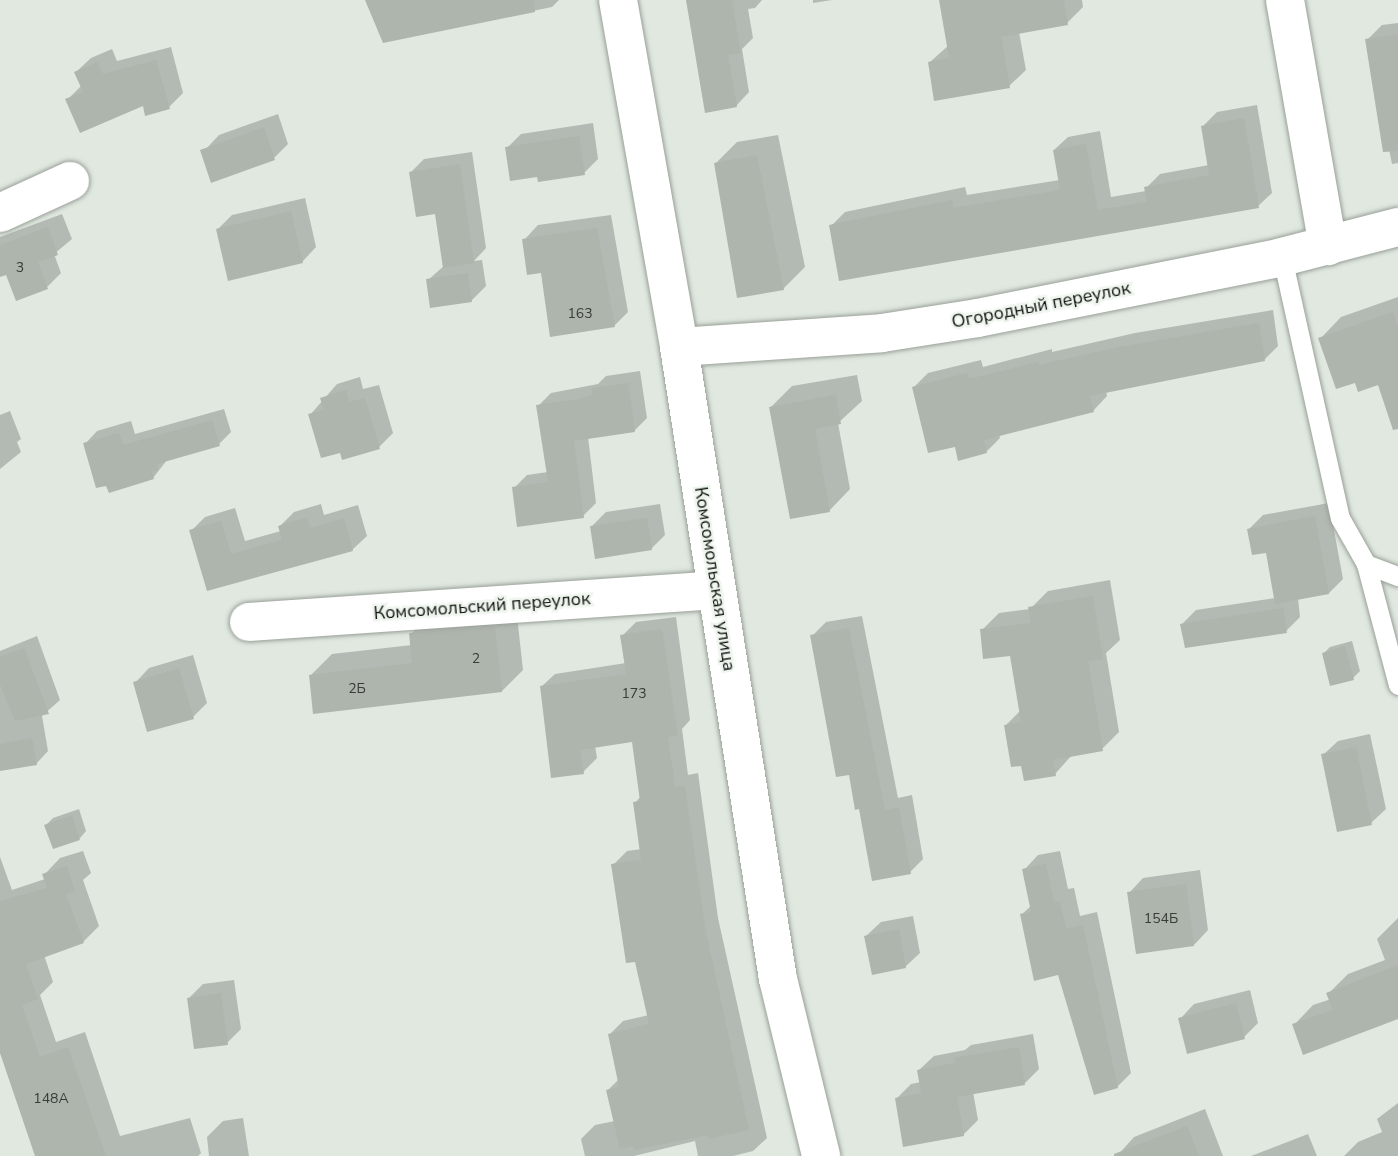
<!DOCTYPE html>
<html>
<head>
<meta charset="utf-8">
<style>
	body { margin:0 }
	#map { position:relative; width:1398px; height:1156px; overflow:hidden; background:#e0e8e0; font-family:"Nunito Sans",sans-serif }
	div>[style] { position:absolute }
	.shadow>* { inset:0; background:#0003 }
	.building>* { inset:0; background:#aeb5ad }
	.roads { filter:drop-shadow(0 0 2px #99a098) drop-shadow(0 0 2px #99a098) }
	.service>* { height:19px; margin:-9.5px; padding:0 9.5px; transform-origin:9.5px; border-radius:9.5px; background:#fff }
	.minor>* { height:38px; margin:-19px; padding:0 19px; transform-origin:19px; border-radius:19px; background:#fff }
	span { translate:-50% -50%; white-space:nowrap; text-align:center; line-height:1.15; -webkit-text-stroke:5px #eef5ed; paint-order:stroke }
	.number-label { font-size:14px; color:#383b37 }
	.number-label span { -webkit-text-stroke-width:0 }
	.street-label { font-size:18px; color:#101210 }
</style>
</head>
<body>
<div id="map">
	<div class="shadow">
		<i style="clip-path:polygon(369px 0,559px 0,552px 7px,384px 41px)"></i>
		<i style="clip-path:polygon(688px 0,762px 0,755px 8px,748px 9px,753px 38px,742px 49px,749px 92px,736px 106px)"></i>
		<i style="clip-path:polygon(813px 0,832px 0,813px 3px)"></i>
		<i style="clip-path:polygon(941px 0,1082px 0,1083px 7px,1067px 23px,1019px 32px,1026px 70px,1009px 86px,930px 62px,949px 45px)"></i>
		<i style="clip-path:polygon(1398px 23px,1398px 163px,1392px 164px,1367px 40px,1382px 25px)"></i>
		<i style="clip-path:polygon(171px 47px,183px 93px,169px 107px,67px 100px,82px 85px,76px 72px,91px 58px,112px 49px,117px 61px)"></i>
		<i style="clip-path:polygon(1257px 105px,1272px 193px,1258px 206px,831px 226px,845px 212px,965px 187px,967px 195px,1060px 180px,1054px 150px,1068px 137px,1100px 131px,1111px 197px,1146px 191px,1146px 188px,1160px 174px,1209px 165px,1203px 126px,1217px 112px)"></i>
		<i style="clip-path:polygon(278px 114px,288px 144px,274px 158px,205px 150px,219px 135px)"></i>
		<i style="clip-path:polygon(593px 123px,598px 159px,584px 173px,507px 148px,521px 134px)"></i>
		<i style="clip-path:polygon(778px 135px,805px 267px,783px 289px,716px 163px,737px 142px)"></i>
		<i style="clip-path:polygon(472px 152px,486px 248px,474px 261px,482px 260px,486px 286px,472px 300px,428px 280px,445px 265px,437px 212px,411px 172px,424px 159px)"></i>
		<i style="clip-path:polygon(305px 198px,316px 247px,302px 262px,218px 229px,232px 215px)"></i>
		<i style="clip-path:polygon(62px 214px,72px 239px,54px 254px,61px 273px,47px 287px,7px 272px,0 275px,0 237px)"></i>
		<i style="clip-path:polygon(611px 215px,628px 312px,614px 326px,543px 271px,524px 240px,538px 225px)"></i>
		<i style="clip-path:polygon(1398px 297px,1398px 382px,1356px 381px,1320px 339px,1341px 317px)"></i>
		<i style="clip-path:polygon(1273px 310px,1278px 346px,1264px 360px,1106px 391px,1107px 396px,1093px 411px,999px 434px,1000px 438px,986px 452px,956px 445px,914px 387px,928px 373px,981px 360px,983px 367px,1052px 349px,1052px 352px,1135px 333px)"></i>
		<i style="clip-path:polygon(640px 371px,647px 418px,634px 431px,588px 437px,596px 503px,583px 516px,514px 488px,527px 475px,548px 472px,538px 406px,551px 393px,598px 384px,606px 376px)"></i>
		<i style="clip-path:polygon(857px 375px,862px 401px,838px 423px,850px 489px,829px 511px,771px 407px,792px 386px)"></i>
		<i style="clip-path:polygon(360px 377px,363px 389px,379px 385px,393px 433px,379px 447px,310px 415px,337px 384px)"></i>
		<i style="clip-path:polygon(224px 409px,231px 432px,219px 444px,167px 460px,153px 478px,107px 484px,85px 444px,97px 431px,131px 421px,135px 434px)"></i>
		<i style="clip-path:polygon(10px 411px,21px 439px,17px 442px,21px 452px,0 469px,0 415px)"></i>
		<i style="clip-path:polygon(1329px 503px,1343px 579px,1329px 593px,1298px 598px,1300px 617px,1286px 631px,1182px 624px,1196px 610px,1275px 598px,1267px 551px,1249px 529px,1263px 515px)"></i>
		<i style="clip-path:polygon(321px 504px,324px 515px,358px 505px,367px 536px,352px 550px,208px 589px,191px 531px,205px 517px,235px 508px,245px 541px,281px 531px,280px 526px,294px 512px)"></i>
		<i style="clip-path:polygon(660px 504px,665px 535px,651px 549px,592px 526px,606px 512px)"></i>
		<i style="clip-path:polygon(1110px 580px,1120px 640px,1106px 653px,1119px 732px,1102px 749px,1072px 755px,1055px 774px,1022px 764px,1006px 725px,1021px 710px,1012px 654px,982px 630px,999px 613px,1030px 609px,1048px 591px)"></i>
		<i style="clip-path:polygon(516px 607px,523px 670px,502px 691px,311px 675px,332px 654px,412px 645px,411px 634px,432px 612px)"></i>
		<i style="clip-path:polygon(862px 616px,898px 798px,912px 795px,923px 859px,910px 872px,861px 807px,812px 636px,826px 622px)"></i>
		<i style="clip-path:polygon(676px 617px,690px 720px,682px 729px,688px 775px,698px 773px,718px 918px,767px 1138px,753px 1151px,733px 1156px,698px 1156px,695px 1141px,634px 1156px,585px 1156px,581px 1139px,595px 1125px,615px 1121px,608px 1090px,619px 1079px,610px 1034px,623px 1021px,649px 1015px,613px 865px,627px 851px,642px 849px,635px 803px,641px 796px,633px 740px,595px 746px,597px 758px,583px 772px,541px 687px,555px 674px,626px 663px,622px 636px,636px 622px)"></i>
		<i style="clip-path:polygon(37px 636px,60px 700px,42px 716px,48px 751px,36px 764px,0 770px,0 651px)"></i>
		<i style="clip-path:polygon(1352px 641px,1360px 671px,1353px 678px,1324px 653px,1330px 647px)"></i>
		<i style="clip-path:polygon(193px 655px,207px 703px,193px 717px,135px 683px,149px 668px)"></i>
		<i style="clip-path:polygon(1370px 734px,1386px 809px,1371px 823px,1323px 755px,1338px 741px)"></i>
		<i style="clip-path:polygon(79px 809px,86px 831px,80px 838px,54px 847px,46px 825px,53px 818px)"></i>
		<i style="clip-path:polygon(83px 851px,91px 873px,83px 880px,99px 926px,83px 942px,44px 955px,53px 982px,40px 995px,56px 1042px,85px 1032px,120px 1136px,190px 1118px,201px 1153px,198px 1156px,37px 1156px,0 1049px,0 857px,12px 890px,45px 879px,44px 875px,60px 858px)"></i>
		<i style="clip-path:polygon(1060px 851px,1068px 889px,1074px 888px,1080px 916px,1097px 912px,1131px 1073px,1117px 1087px,1059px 973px,1021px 915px,1032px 905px,1024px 870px,1038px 855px)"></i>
		<i style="clip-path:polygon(1200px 870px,1208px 930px,1194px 945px,1129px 893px,1143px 878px)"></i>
		<i style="clip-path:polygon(913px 916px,920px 953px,905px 967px,866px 936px,881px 922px)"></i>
		<i style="clip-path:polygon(1398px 918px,1398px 1017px,1294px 1025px,1313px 1005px,1331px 999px,1328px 994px,1348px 974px,1385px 960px,1377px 939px)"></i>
		<i style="clip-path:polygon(234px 980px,241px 1029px,227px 1043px,189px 998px,203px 984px)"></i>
		<i style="clip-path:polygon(1250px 990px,1258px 1023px,1244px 1037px,1180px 1019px,1194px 1004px)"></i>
		<i style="clip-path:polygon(1033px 1034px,1039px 1069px,1025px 1083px,973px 1092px,978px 1120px,963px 1135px,897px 1098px,911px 1084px,921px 1082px,919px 1070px,934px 1056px,965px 1050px,971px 1045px)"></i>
		<i style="clip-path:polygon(1398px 1103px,1398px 1156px,1344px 1156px,1358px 1142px,1382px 1132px,1377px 1119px)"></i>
		<i style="clip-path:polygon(1205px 1109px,1223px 1156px,1117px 1156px,1134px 1137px)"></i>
		<i style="clip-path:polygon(243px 1118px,249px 1156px,209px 1156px,207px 1137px,223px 1121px)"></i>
		<i style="clip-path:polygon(1308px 1134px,1317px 1156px,1251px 1156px)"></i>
	</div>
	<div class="building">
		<i style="clip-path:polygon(365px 0,534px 0,535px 12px,383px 43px)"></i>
		<i style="clip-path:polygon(686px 0,732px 0,741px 53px,728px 55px,737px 107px,705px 113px)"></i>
		<i style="clip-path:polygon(939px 0,1064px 0,1068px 25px,1001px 37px,1010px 88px,934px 101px,928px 62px,949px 58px)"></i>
		<i style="clip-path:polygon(1398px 34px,1398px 151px,1383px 152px,1365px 39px)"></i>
		<i style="clip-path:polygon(156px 60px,170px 109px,145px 116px,143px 106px,80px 133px,65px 99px,83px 92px,74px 72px,97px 62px,103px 74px)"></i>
		<i style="clip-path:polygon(1244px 118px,1259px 208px,839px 281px,829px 225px,952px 200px,953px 208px,1060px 190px,1053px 150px,1086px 144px,1098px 210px,1147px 202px,1144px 187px,1209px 175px,1201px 126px)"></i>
		<i style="clip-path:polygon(264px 127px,275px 160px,211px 183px,200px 150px)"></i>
		<i style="clip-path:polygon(579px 136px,585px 175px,538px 182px,537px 177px,510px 181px,505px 147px)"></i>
		<i style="clip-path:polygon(757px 155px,784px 290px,737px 298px,714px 163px)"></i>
		<i style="clip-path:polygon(460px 164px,474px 263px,443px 268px,435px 214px,416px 217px,409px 172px)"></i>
		<i style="clip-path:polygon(291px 211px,303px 263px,228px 281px,216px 229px)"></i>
		<i style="clip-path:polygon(48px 227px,58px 255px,38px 262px,48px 289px,16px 301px,6px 275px,0 277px,0 245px)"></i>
		<i style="clip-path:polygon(597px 228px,615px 327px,550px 337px,541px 273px,527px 275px,522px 239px)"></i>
		<i style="clip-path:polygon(468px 273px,472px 302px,430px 308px,426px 279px)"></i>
		<i style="clip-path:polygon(1393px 312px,1398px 327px,1398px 429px,1393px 430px,1378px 385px,1358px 392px,1355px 383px,1336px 389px,1318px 338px)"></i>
		<i style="clip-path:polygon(1259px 323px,1265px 361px,1090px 396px,1094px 412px,984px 440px,987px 453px,958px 461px,955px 447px,928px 453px,912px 387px,967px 373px,969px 379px,1038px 362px,1039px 365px,1119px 347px)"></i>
		<i style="clip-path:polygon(628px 383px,635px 432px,574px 441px,584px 518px,517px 527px,512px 487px,548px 482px,536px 405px,579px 399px,592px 395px,592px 388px)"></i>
		<i style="clip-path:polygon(346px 390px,349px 402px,365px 398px,380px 449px,342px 460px,340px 453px,321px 458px,308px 414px,324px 410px,320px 398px)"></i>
		<i style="clip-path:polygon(836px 395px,841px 424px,815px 429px,830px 512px,790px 519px,769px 407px)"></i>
		<i style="clip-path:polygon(212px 420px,220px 446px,157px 464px,158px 470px,152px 472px,154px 479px,109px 493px,106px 486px,96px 488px,83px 443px,119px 433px,123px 445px)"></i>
		<i style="clip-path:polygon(1315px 516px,1329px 594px,1275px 604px,1266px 553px,1252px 555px,1247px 529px)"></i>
		<i style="clip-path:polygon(307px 517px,310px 528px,344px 518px,353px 551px,207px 591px,189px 530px,221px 521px,231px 554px,282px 540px,278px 526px)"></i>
		<i style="clip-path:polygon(647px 518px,652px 550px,595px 559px,590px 526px)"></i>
		<i style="clip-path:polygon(1093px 596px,1103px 659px,1088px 661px,1103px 751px,1053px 760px,1056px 776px,1024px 781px,1021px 766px,1011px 767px,1004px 725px,1021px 722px,1010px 656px,983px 659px,980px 629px,1031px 623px,1028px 607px)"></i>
		<i style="clip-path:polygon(1283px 608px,1287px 633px,1185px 648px,1180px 624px)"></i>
		<i style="clip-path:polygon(495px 627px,502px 692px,313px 714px,309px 675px,412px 663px,409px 633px)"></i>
		<i style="clip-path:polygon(849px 628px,885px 810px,899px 807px,911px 874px,872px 881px,859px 809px,855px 810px,849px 775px,836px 777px,810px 635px)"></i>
		<i style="clip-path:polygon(662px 629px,678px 736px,668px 737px,675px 787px,685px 786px,706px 932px,749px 1130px,709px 1139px,708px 1135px,634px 1150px,634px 1146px,620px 1149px,606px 1090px,619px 1087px,608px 1034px,649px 1024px,635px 962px,626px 963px,611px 864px,641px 860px,633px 802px,640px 801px,632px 742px,580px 750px,584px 774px,551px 778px,540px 686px,626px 674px,620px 635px)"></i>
		<i style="clip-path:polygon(1345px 646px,1354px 680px,1330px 686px,1322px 653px)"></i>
		<i style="clip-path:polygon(24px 648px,49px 714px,15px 721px,0 684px,0 657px)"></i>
		<i style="clip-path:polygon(179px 668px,194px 719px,147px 732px,133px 682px)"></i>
		<i style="clip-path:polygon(32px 738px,37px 765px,0 771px,0 744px)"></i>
		<i style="clip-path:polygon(1356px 747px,1372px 825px,1337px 832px,1321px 754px)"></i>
		<i style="clip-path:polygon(72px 815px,80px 840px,53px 849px,44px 825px)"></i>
		<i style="clip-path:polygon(1046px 864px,1054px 902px,1060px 901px,1066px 929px,1083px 925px,1118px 1088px,1094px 1095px,1058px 975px,1034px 981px,1020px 914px,1031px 912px,1022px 869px)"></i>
		<i style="clip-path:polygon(67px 866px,75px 891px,66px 894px,84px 943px,26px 964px,38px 999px,22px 1005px,40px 1057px,68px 1047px,106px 1156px,35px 1156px,0 1053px,0 901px,47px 888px,42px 874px)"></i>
		<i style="clip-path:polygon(1186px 884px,1194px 946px,1136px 954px,1127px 892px)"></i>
		<i style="clip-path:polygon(899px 929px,906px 968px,872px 975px,864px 936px)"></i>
		<i style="clip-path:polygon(1398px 965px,1398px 1019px,1303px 1055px,1292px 1024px,1333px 1010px,1326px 993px)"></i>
		<i style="clip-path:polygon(221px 993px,228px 1045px,194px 1049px,187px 998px)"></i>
		<i style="clip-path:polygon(1236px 1003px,1245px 1039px,1187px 1054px,1178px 1018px)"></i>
		<i style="clip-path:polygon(1019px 1047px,1025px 1085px,957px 1097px,964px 1136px,903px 1147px,895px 1098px,921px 1093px,917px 1070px,955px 1063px,954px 1058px)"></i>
		<i style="clip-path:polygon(1187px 1126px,1199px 1156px,1114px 1156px,1114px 1154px)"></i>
	</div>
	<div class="roads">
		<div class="service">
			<i style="left:1282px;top:257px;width:267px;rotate:77.5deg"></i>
			<i style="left:1340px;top:518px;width:53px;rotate:60.5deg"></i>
			<i style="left:1366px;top:564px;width:125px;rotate:75.2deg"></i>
			<i style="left:1366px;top:564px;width:34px;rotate:21deg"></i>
		</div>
		<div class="minor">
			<i style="left:618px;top:0;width:352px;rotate:80deg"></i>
			<i style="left:679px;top:347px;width:640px;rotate:81.1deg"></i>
			<i style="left:778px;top:979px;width:182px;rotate:76.3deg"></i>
			<i style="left:1285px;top:0;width:250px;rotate:80.1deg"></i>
			<i style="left:0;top:213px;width:77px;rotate:-24.6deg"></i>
			<i style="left:679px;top:347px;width:203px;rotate:-3.9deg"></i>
			<i style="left:882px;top:333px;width:97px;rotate:-8.9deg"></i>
			<i style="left:978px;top:318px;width:310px;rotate:-11.3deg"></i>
			<i style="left:1282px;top:257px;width:120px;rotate:-14.5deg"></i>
			<i style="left:249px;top:622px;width:468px;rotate:-3.9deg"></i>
		</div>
	</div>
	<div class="number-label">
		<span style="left:20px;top:268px">3</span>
		<span style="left:580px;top:314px">163</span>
		<span style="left:476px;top:659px">2</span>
		<span style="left:357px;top:689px">2Б</span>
		<span style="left:634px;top:694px">173</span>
		<span style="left:1161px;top:919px">154Б</span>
		<span style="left:51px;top:1099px">148А</span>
	</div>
	<div class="street-label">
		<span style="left:1041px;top:305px;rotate:-11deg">Огородный переулок</span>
		<span style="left:715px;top:579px;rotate:81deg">Комсомольская улица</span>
		<span style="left:482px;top:606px;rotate:-4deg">Комсомольский переулок</span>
	</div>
</div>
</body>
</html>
